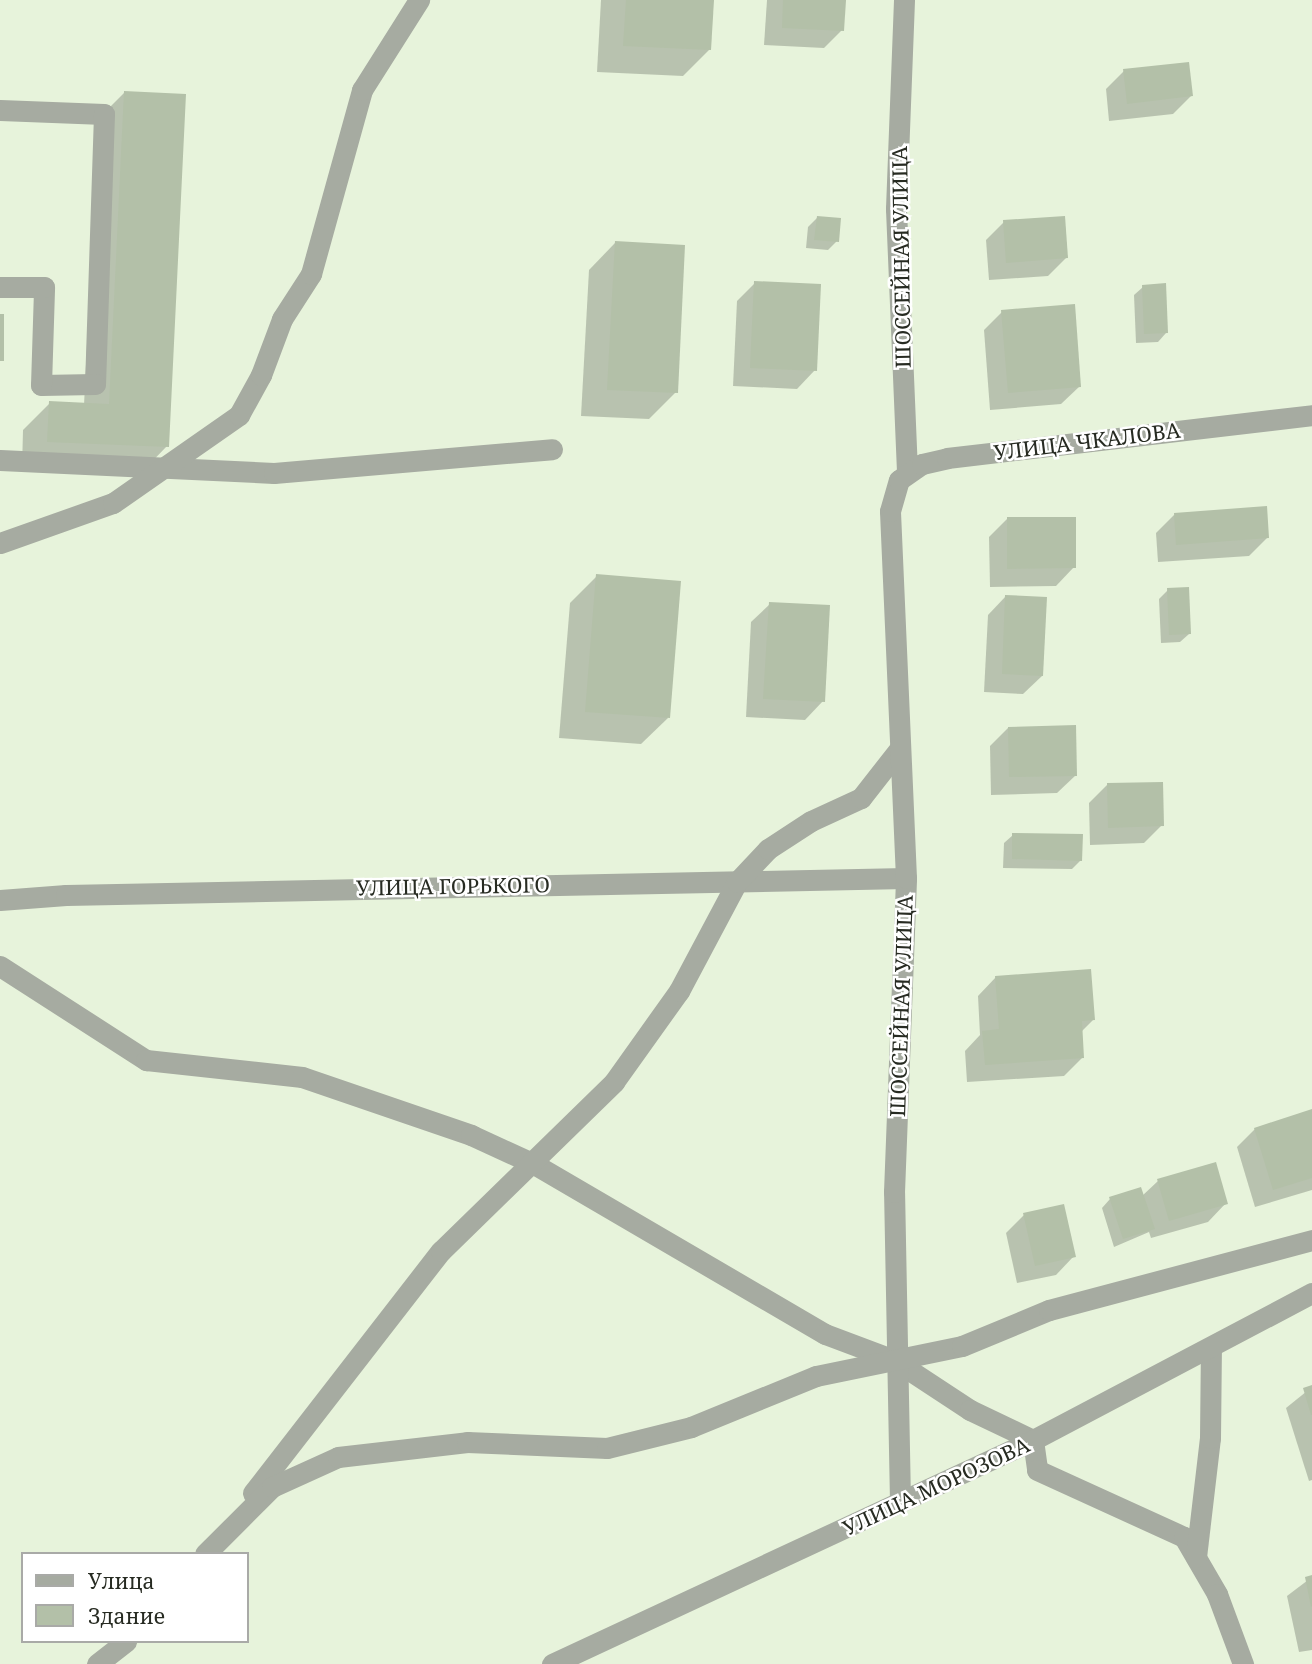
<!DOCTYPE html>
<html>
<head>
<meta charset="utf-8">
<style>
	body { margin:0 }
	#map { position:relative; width:1312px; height:1664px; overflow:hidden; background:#e7f3db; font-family:"Noto Serif",serif }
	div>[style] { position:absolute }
	.shadow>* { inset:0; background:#0003 }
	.building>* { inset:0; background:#b3c0a8 }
	.minor>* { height:21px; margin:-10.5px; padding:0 10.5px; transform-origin:10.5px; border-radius:10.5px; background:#a6aba1 }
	span { translate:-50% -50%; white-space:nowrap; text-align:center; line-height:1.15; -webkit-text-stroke:5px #fff; paint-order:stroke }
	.street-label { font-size:21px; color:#272b22 }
	.legend { position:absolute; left:21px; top:1552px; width:228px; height:91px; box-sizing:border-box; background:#fff; border:2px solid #a9aaa7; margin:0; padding:9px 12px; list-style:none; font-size:21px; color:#272b22 }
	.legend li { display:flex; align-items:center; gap:14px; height:35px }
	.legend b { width:35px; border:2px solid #a9aaa7 }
</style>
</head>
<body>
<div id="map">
	<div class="shadow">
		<i style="clip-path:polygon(601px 0,712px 0,710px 49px,683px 76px,597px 72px)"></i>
		<i style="clip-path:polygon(767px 0,844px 0,842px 30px,824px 48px,764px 45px)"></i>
		<i style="clip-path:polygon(1124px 71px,1191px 96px,1173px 114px,1109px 121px,1106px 89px)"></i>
		<i style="clip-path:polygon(124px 93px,167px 446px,141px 473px,22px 468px,23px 430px,50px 403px,84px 405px,98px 119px)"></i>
		<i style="clip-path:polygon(817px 218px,837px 241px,828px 250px,806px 248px,808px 227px)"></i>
		<i style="clip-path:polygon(1004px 222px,1067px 257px,1048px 276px,989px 280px,986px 240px)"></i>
		<i style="clip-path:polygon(615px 243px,676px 392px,649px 419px,581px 416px,589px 270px)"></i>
		<i style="clip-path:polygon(755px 283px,815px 370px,797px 389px,733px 386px,737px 301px)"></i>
		<i style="clip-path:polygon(1143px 287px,1166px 333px,1158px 342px,1136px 343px,1134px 295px)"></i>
		<i style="clip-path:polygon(1002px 312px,1080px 386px,1061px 404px,990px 410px,984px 330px)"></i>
		<i style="clip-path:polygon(1174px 515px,1268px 537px,1249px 556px,1158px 562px,1156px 533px)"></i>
		<i style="clip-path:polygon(1007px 519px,1074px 567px,1056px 586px,990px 587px,989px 537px)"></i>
		<i style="clip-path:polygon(597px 576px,668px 718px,641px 744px,559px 738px,570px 603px)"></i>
		<i style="clip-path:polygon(1168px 590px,1189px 634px,1180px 642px,1161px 643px,1159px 599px)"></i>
		<i style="clip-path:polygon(1006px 596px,1042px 676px,1023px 694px,984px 692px,988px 615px)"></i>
		<i style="clip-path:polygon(770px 604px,823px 701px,805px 720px,746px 717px,751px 622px)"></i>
		<i style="clip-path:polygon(1008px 728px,1076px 775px,1057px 793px,991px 795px,990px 746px)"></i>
		<i style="clip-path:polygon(1107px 785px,1162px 825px,1144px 843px,1090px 845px,1089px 803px)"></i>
		<i style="clip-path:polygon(1013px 835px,1081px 860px,1072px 869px,1003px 868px,1004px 843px)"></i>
		<i style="clip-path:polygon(996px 977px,1093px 1020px,1081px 1032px,1083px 1057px,1064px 1076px,967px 1082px,965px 1051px,980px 1035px,978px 996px)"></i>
		<i style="clip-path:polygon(1312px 1111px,1312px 1190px,1255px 1207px,1237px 1147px,1255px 1129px)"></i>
		<i style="clip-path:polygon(1158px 1181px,1226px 1203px,1208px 1222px,1151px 1238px,1149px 1232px,1114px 1247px,1102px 1208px,1110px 1199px,1142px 1196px)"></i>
		<i style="clip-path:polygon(1024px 1215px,1074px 1256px,1056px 1275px,1017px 1283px,1006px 1233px)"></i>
		<i style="clip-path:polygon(1312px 1387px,1312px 1480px,1309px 1481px,1286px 1408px)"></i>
		<i style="clip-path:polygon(1312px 1577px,1312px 1650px,1299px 1652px,1287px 1596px)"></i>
	</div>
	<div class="building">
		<i style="clip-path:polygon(626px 0,714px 0,711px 50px,623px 46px)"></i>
		<i style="clip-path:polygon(783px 0,846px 0,844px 31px,782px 28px)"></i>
		<i style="clip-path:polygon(1189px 62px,1193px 96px,1127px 104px,1123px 69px)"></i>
		<i style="clip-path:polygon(124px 91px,186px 94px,169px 447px,47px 442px,49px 401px,109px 404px)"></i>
		<i style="clip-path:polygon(817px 216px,841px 218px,839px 242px,814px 240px)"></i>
		<i style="clip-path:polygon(1065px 216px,1068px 258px,1006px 263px,1003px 220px)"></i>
		<i style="clip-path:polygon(615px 241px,685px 245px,678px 393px,607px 390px)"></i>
		<i style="clip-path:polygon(754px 281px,821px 284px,817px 371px,750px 368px)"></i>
		<i style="clip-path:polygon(1166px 283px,1168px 333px,1144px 334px,1142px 285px)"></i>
		<i style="clip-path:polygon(1075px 304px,1081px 387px,1008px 393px,1001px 310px)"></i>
		<i style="clip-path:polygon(0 314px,4px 314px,4px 361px,0 361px)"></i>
		<i style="clip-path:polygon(1267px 506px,1269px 538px,1176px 545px,1174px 513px)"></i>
		<i style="clip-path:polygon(1007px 517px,1076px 517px,1076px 568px,1007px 569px)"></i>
		<i style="clip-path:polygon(596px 574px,681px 581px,670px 718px,585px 712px)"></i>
		<i style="clip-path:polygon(1189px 587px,1191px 634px,1169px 635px,1167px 588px)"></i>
		<i style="clip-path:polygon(1005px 595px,1047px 597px,1043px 676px,1002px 674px)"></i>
		<i style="clip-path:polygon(769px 602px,830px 605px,825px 702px,763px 699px)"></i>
		<i style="clip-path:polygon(1076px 725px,1077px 776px,1009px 777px,1008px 727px)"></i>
		<i style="clip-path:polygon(1163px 782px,1164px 826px,1108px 828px,1107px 783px)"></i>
		<i style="clip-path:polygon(1012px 833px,1083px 834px,1082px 861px,1012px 859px)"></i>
		<i style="clip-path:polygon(1091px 969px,1095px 1020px,1082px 1021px,1084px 1058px,985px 1065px,982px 1031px,999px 1029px,995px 976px)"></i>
		<i style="clip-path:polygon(1312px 1109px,1312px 1178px,1273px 1190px,1254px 1128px)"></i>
		<i style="clip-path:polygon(1216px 1162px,1228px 1204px,1169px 1221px,1157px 1179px)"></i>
		<i style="clip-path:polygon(1141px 1187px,1155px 1229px,1123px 1239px,1109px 1197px)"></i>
		<i style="clip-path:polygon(1064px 1204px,1076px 1257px,1035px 1266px,1023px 1213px)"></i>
		<i style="clip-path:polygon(1312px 1385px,1312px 1415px,1311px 1415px,1303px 1388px)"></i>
		<i style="clip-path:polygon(1312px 1575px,1312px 1606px,1311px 1607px,1305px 1577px)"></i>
	</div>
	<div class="minor">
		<i style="left:904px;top:0;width:209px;rotate:92.2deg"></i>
		<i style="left:896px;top:209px;width:263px;rotate:87.6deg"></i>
		<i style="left:0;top:110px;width:104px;rotate:2.2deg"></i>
		<i style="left:104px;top:114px;width:270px;rotate:91.9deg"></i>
		<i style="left:95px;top:384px;width:54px;rotate:178.9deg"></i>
		<i style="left:41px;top:385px;width:98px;rotate:-88.2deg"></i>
		<i style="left:44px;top:287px;width:44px;rotate:180deg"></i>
		<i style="left:0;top:460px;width:274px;rotate:2.7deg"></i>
		<i style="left:274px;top:473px;width:279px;rotate:-4.9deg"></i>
		<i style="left:0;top:543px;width:120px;rotate:-19.5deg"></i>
		<i style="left:113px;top:503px;width:154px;rotate:-34.9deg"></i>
		<i style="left:239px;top:415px;width:46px;rotate:-61.2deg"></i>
		<i style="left:261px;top:375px;width:60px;rotate:-69.4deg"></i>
		<i style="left:282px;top:319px;width:54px;rotate:-57.2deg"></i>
		<i style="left:311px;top:274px;width:191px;rotate:-74.5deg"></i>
		<i style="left:362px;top:90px;width:107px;rotate:-57.7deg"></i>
		<i style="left:0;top:900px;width:66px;rotate:-4.3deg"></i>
		<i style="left:66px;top:895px;width:840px;rotate:-1.16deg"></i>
		<i style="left:0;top:966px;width:174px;rotate:32.8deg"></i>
		<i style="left:146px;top:1060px;width:157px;rotate:6.2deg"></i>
		<i style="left:302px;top:1077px;width:179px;rotate:18.9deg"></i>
		<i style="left:471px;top:1135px;width:69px;rotate:24.7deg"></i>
		<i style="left:534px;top:1164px;width:337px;rotate:30.3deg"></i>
		<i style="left:825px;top:1334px;width:74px;rotate:20.6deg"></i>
		<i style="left:894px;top:1360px;width:91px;rotate:33.3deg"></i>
		<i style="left:970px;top:1410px;width:70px;rotate:25.5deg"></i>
		<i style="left:1033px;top:1440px;width:30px;rotate:82deg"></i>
		<i style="left:1037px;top:1470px;width:162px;rotate:24.5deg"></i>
		<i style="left:1184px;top:1537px;width:66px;rotate:59.9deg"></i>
		<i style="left:1217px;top:1594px;width:75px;rotate:69.6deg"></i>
		<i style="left:253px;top:1493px;width:306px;rotate:-52.2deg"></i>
		<i style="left:441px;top:1251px;width:242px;rotate:-44.3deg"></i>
		<i style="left:614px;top:1082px;width:112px;rotate:-54.5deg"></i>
		<i style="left:679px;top:991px;width:123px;rotate:-62deg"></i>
		<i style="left:737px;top:882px;width:45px;rotate:-46.8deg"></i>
		<i style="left:768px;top:849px;width:51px;rotate:-33.1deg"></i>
		<i style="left:811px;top:821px;width:55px;rotate:-24.7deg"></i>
		<i style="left:861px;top:798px;width:63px;rotate:-52deg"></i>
		<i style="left:900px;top:1501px;width:309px;rotate:-91.1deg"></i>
		<i style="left:894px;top:1192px;width:314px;rotate:-87.8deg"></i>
		<i style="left:906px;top:878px;width:367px;rotate:-92.5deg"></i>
		<i style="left:890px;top:511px;width:32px;rotate:-74deg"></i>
		<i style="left:899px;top:480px;width:28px;rotate:-35deg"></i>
		<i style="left:922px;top:464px;width:26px;rotate:-13deg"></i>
		<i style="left:947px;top:458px;width:368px;rotate:-6.7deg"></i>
		<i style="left:205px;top:1554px;width:95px;rotate:-45deg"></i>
		<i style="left:272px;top:1487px;width:72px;rotate:-24.4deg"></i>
		<i style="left:338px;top:1457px;width:130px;rotate:-6.6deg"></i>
		<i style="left:467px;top:1442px;width:140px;rotate:2.5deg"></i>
		<i style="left:607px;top:1448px;width:87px;rotate:-14deg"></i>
		<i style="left:691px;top:1427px;width:135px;rotate:-22.2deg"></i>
		<i style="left:816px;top:1376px;width:149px;rotate:-11.6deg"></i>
		<i style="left:962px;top:1346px;width:94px;rotate:-22.5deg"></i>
		<i style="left:1049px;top:1310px;width:272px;rotate:-14.9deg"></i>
		<i style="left:1196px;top:1557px;width:120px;rotate:-83.3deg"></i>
		<i style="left:1210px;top:1438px;width:89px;rotate:-89.4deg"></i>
		<i style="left:97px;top:1664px;width:37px;rotate:-38deg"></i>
		<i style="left:552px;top:1664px;width:531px;rotate:-24.97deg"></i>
		<i style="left:1033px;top:1440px;width:315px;rotate:-27.8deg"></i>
	</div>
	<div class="street-label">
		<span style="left:901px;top:257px;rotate:-91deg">ШОССЕЙНАЯ УЛИЦА</span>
		<span style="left:1087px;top:441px;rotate:-7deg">УЛИЦА ЧКАЛОВА</span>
		<span style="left:453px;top:886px;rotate:-1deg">УЛИЦА ГОРЬКОГО</span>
		<span style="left:901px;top:1006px;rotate:-88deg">ШОССЕЙНАЯ УЛИЦА</span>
		<span style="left:936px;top:1486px;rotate:-25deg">УЛИЦА МОРОЗОВА</span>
	</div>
	<ul class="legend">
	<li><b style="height:9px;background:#a6aba1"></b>Улица</li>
	<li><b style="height:19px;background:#b3c0a8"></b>Здание</li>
	</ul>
</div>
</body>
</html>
